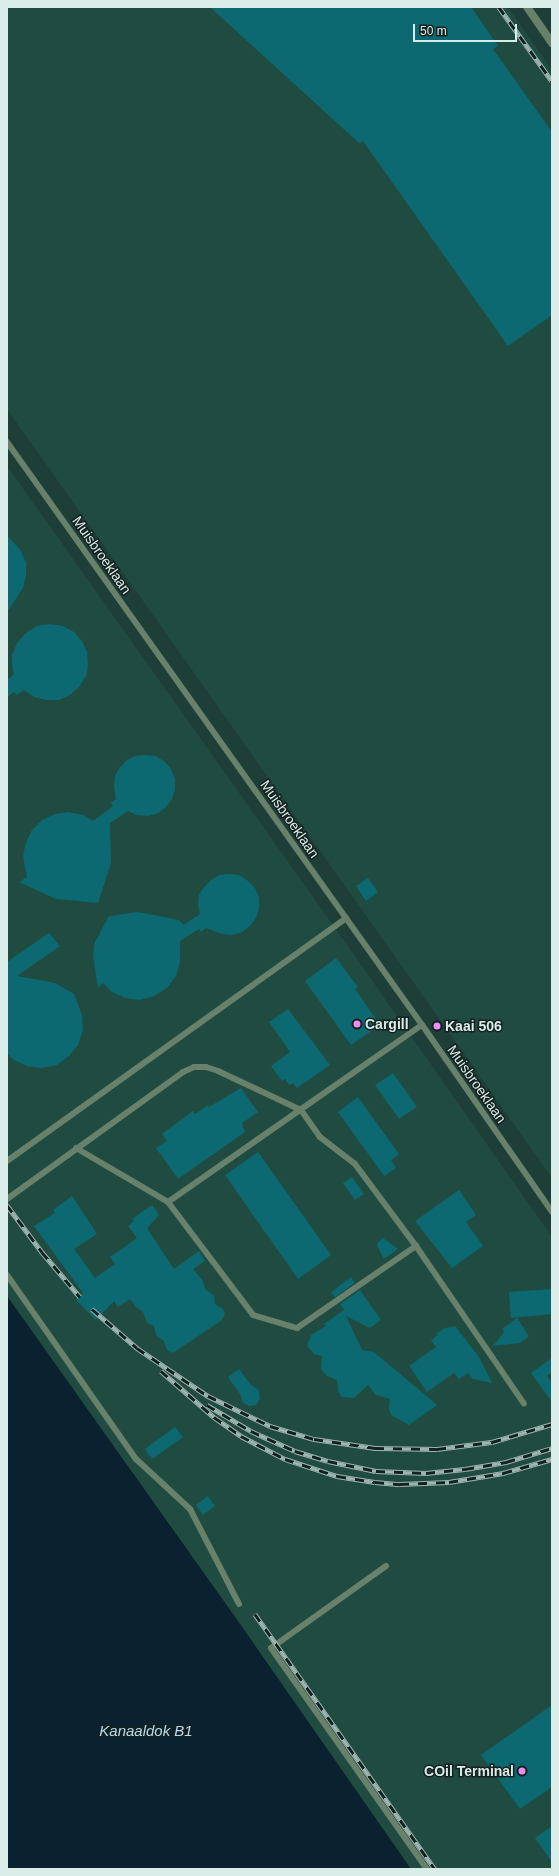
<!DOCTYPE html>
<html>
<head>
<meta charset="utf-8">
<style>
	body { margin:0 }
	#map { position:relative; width:559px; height:1876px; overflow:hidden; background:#1e3f37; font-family:Arial,sans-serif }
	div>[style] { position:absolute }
	.built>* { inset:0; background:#204b41 }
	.water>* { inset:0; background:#0a2230 }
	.building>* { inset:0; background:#0c6972 }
	.lane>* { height:6px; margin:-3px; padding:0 3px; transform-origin:3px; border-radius:3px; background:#68816b }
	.street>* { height:8px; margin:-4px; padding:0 4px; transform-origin:4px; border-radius:4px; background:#68816b }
	.rail>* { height:4.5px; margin-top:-2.25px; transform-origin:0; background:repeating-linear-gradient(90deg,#14221f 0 9px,#9eb5af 0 18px); box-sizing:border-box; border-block:1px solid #9eb5af }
	.dots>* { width:11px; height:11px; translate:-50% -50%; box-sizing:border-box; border:2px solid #14221f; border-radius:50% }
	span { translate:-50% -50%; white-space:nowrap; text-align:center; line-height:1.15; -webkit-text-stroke:3px #14221f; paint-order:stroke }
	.street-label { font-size:14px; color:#d9ece7 }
	.poi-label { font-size:14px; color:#d9ece7; font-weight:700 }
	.left { translate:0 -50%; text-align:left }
	.right { translate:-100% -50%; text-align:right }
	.water-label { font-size:15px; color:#b6dcf3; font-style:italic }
	.frame { position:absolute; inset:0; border:8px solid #d9ece7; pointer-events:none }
	.scale { position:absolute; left:413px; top:24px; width:104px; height:18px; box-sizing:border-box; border:2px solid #d9ece7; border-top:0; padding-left:5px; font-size:12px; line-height:14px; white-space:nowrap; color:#d9ece7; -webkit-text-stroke:3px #14221f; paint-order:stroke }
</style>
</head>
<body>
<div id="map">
	<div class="built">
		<i style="clip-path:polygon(7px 7px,508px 7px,552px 70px,552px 1178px,7px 409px)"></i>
		<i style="clip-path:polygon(7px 466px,345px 942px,552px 1237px,552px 1869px,411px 1869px,7px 1296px)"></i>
	</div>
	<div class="water">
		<i style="clip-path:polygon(7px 1296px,238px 1621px,411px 1869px,7px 1869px)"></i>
	</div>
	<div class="building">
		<i style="clip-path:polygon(210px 7px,471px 7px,498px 46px,493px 49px,552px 132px,552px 315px,508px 346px,363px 141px,359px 143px)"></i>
		<i style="clip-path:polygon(7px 535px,21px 551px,26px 563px,26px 575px,23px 588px,7px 612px)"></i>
		<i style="clip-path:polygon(50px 624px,63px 626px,74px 632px,82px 641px,87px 652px,88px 664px,86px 676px,79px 687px,70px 695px,59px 700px,46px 700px,34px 697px,24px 690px,17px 695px,14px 692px,7px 697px,7px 680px,14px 674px,12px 667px,12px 655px,17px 643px,26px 633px,37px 626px)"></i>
		<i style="clip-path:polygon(145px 755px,155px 756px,164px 761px,171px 769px,175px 779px,175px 789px,172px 799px,166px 807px,158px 813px,148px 816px,137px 815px,128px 811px,110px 823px,111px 863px,98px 903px,56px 899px,19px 882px,27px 877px,23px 856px,26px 842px,32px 830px,42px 820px,55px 814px,68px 812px,83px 815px,93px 821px,113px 806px,111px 803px,116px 799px,114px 786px,115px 776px,120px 767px,127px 760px,135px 756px)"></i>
		<i style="clip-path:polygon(229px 874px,239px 875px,248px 881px,255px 888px,259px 898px,259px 908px,256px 918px,250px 926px,242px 932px,232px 935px,222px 934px,206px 928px,201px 932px,199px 929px,180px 941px,180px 962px,176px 976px,167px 988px,154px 996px,140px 1000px,125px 998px,112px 992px,103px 983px,98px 988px,93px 955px,95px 942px,109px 916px,138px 912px,179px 920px,183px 925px,200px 914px,198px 905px,199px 895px,204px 887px,211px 880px,219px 875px)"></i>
		<i style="clip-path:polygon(368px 878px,378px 892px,366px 901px,356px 886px)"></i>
		<i style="clip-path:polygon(49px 933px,60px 946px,17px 976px,55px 983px,74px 994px,82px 1015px,83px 1030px,78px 1045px,69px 1056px,57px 1065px,42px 1068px,27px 1066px,14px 1060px,7px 1053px,7px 962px)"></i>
		<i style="clip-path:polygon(336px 958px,358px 987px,355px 989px,380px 1025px,351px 1045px,305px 981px)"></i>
		<i style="clip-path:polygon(288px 1009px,330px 1065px,297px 1088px,293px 1083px,289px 1085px,285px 1079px,282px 1081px,271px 1066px,290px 1052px,269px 1022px)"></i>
		<i style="clip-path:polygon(393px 1073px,417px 1107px,399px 1119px,375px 1085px)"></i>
		<i style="clip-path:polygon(241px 1088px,258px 1112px,242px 1123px,245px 1132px,178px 1179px,156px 1148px,167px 1141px,162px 1134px,193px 1111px,195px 1114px,208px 1105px,209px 1107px)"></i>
		<i style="clip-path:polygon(358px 1097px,399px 1154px,391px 1160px,396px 1168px,384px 1176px,338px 1112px)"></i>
		<i style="clip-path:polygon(258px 1152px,331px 1255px,298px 1279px,225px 1175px)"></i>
		<i style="clip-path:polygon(352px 1177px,364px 1194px,355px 1200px,343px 1183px)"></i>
		<i style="clip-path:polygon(459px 1190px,476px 1215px,466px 1222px,483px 1246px,452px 1268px,415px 1221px)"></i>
		<i style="clip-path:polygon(72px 1196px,97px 1234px,74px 1249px,95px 1278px,115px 1264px,110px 1257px,137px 1238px,128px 1226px,134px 1221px,132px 1219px,152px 1205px,159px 1215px,147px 1228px,174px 1269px,199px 1251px,205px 1261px,193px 1269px,203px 1281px,205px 1289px,214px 1296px,215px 1304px,223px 1309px,225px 1314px,222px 1320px,173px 1353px,167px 1350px,164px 1341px,156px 1335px,154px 1326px,147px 1323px,143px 1312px,136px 1307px,130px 1299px,118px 1307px,114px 1301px,96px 1320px,76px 1300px,83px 1293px,34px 1226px,55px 1213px,53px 1210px)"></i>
		<i style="clip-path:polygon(383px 1238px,398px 1249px,384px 1259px,377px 1246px,378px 1242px)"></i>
		<i style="clip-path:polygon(351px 1277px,355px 1283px,335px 1297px,331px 1292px)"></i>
		<i style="clip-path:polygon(552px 1289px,552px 1314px,511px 1318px,509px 1292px)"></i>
		<i style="clip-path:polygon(360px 1290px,381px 1320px,370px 1328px,346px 1316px,362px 1350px,374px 1352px,437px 1405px,409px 1425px,391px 1415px,389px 1408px,390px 1399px,376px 1395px,368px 1385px,354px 1398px,342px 1397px,338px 1391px,337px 1380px,327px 1376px,321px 1369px,322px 1356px,314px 1354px,307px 1346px,311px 1335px,326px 1326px,324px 1324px,344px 1310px,340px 1304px)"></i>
		<i style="clip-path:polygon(517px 1318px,529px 1336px,520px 1343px,493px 1346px,504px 1332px,502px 1329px)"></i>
		<i style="clip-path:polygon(455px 1326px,479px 1357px,492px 1383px,473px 1379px,468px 1373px,459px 1379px,454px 1373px,427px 1392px,409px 1366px,436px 1347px,431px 1340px,438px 1335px,437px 1333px,445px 1328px)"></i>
		<i style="clip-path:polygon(552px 1358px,552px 1372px,547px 1376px,552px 1383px,552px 1402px,531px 1373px)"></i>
		<i style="clip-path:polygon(239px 1369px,250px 1384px,259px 1390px,260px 1399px,256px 1405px,249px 1406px,243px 1403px,240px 1394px,228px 1377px)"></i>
		<i style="clip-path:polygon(175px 1427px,183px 1437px,152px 1459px,145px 1449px)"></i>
		<i style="clip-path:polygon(208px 1496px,215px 1506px,203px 1515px,196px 1505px)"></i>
		<i style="clip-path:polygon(552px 1705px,552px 1787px,520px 1809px,481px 1755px)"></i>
		<i style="clip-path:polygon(552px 1826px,552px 1862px,535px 1838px)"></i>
	</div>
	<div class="lane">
		<i style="left:7px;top:442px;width:724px;rotate:54.55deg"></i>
		<i style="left:427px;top:1032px;width:219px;rotate:55.2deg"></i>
		<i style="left:76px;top:1148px;width:107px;rotate:30.4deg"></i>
		<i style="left:168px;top:1202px;width:141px;rotate:53deg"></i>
		<i style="left:253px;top:1315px;width:46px;rotate:16.5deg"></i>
		<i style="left:297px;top:1328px;width:145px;rotate:-34.6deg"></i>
		<i style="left:7px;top:1161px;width:417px;rotate:-35.6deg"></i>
		<i style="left:7px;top:1199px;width:217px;rotate:-35.8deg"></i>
		<i style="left:183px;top:1072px;width:12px;rotate:-24deg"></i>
		<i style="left:194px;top:1067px;width:12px"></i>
		<i style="left:206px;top:1067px;width:13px;rotate:18deg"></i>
		<i style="left:218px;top:1071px;width:92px;rotate:25.2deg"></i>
		<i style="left:301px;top:1110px;width:33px;rotate:55deg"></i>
		<i style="left:320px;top:1137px;width:44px;rotate:37.6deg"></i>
		<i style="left:355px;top:1164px;width:102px;rotate:53.4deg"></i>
		<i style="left:416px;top:1246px;width:191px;rotate:55.6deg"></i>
		<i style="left:168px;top:1202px;width:310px;rotate:-34.9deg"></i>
		<i style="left:7px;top:1275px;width:225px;rotate:55deg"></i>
		<i style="left:136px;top:1459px;width:74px;rotate:42.8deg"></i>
		<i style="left:190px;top:1509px;width:107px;rotate:62.7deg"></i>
		<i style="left:386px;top:1566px;width:141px;rotate:144.5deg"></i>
		<i style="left:271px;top:1648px;width:271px;rotate:54.8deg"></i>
	</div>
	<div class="street">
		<i style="left:527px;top:7px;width:44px;rotate:55.2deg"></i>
	</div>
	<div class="rail">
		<i style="left:499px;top:7px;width:91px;rotate:54.4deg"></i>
		<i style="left:7px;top:1205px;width:59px;rotate:53.3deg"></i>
		<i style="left:42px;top:1252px;width:59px;rotate:49.8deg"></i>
		<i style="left:92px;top:1309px;width:60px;rotate:40.9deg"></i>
		<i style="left:137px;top:1348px;width:86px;rotate:34.1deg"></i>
		<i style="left:208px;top:1396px;width:69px;rotate:25.8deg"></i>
		<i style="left:270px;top:1426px;width:46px;rotate:16.5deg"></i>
		<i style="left:314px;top:1439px;width:62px;rotate:8.4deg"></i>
		<i style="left:375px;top:1448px;width:62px;rotate:0.9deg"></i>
		<i style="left:437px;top:1449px;width:55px;rotate:-7.3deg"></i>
		<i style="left:492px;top:1442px;width:63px;rotate:-16.7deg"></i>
		<i style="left:161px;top:1371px;width:70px;rotate:41deg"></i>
		<i style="left:214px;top:1417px;width:33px;rotate:35deg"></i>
		<i style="left:241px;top:1436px;width:50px;rotate:27.6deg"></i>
		<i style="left:285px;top:1459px;width:55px;rotate:18.1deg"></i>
		<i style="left:337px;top:1476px;width:38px;rotate:9deg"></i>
		<i style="left:375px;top:1482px;width:25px;rotate:5deg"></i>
		<i style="left:400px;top:1484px;width:49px;rotate:-2.3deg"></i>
		<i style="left:449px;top:1482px;width:55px;rotate:-9.5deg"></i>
		<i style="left:503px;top:1473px;width:51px;rotate:-15.9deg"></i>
		<i style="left:207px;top:1405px;width:51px;rotate:30.6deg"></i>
		<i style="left:251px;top:1431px;width:48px;rotate:24.4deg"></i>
		<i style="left:295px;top:1451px;width:34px;rotate:17deg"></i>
		<i style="left:328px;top:1461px;width:49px;rotate:11.8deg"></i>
		<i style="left:376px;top:1471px;width:50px;rotate:2.3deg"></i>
		<i style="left:426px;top:1473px;width:39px;rotate:-6deg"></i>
		<i style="left:465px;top:1469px;width:42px;rotate:-9.7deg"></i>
		<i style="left:506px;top:1462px;width:48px;rotate:-16.9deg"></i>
		<i style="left:255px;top:1614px;width:312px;rotate:54.8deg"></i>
	</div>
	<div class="dots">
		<i style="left:357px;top:1024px;background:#ed8cfa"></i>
		<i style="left:437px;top:1026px;background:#ed8cfa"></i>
		<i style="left:522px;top:1771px;background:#ed8cfa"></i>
	</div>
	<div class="street-label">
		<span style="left:102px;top:555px;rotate:55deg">Muisbroeklaan</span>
		<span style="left:290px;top:819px;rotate:55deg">Muisbroeklaan</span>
		<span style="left:477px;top:1084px;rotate:55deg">Muisbroeklaan</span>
	</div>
	<div class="poi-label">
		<span class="left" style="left:365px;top:1024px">Cargill</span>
		<span class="left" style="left:445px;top:1026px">Kaai 506</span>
		<span class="right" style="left:514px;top:1771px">COil Terminal</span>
	</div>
	<div class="water-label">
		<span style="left:146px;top:1731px">Kanaaldok B1</span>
	</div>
	<div class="frame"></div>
	<div class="scale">50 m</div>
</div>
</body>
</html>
